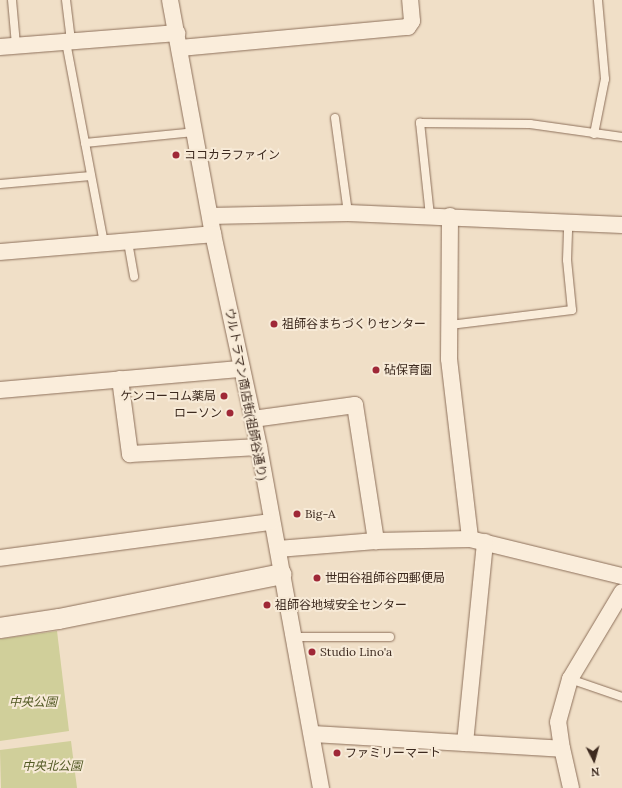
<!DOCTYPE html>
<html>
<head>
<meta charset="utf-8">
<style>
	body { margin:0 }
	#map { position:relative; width:622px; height:788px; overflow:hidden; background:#f0dfc7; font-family:Lora,"Noto Sans JP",serif }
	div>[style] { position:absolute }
	.green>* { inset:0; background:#d0cf9a }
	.roads { filter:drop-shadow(0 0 1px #8d705b) drop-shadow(0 0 1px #8d705b) }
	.service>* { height:8px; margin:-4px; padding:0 4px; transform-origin:4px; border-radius:4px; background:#faeddb }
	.minor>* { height:16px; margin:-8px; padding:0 8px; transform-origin:8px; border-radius:8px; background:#faeddb }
	.tertiary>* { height:20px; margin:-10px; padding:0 10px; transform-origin:10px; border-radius:10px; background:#faeddb }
	.dots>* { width:11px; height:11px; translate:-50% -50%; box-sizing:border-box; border:2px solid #f7ead7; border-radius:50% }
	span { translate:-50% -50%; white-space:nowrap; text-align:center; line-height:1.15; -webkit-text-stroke:4px #f7ead7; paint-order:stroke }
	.poi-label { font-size:12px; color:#3d2a1f }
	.left { translate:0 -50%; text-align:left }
	.right { translate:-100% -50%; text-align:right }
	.street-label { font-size:12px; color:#3d2a1f }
	.park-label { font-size:12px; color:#535a25; font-style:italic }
	.north { position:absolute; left:574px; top:740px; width:40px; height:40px; -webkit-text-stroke:3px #f7ead7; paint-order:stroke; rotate:174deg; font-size:11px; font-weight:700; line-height:16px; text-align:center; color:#3d2a1f }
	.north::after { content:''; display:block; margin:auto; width:14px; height:18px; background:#3d2a1f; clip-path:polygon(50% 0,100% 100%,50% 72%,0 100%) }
</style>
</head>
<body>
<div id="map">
	<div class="green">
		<i style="clip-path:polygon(57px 631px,69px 731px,0 741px,0 639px)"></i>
		<i style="clip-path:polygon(71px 741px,77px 788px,1px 788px,0 750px)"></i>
	</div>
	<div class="roads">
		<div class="service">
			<i style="left:12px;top:0;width:45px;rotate:84.9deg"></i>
			<i style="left:66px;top:0;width:35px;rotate:83deg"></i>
			<i style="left:70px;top:35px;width:8px;rotate:120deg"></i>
			<i style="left:66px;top:42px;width:205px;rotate:79.3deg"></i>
			<i style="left:335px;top:118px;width:96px;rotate:82.2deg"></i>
			<i style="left:594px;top:134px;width:56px;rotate:-78.7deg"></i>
			<i style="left:605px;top:79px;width:79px;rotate:-95.1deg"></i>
			<i style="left:85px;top:143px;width:112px;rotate:-5.7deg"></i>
			<i style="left:0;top:184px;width:91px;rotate:-5deg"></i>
			<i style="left:430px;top:216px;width:94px;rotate:-96.1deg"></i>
			<i style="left:420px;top:123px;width:110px;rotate:0.5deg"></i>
			<i style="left:530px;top:124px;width:93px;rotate:8deg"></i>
			<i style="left:128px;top:242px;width:35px;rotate:80deg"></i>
			<i style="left:450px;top:325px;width:123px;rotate:-7deg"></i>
			<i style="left:572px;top:310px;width:50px;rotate:-95.7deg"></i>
			<i style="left:567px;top:260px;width:38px;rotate:-88deg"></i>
			<i style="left:293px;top:637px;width:97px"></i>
			<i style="left:570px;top:679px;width:55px;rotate:19.1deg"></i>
		</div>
		<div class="minor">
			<i style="left:170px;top:0;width:238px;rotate:79.6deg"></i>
			<i style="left:213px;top:234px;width:218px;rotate:77.8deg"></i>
			<i style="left:259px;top:447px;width:347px;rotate:79.7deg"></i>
			<i style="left:0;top:47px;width:178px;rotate:-4.5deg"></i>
			<i style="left:180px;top:48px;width:229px;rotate:-5.3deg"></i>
			<i style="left:408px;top:27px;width:7px;rotate:-56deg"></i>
			<i style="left:412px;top:21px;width:21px;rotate:-95deg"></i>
			<i style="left:210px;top:216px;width:138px;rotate:-1.2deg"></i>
			<i style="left:348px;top:213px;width:274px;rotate:2.5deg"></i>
			<i style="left:450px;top:216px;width:143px;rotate:90.4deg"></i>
			<i style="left:449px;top:359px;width:181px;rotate:83.3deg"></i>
			<i style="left:0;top:252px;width:214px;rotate:-4.8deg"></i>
			<i style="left:120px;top:379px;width:76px;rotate:82.4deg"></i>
			<i style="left:130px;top:454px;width:129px;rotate:-3.1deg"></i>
			<i style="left:0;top:390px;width:243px;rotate:-5deg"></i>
			<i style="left:253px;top:419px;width:103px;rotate:-7.8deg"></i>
			<i style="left:355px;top:405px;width:138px;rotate:81.2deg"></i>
			<i style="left:278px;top:549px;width:98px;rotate:-4.7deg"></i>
			<i style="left:376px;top:541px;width:94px;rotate:-1.2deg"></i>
			<i style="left:470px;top:539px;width:156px;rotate:13.7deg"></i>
			<i style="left:0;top:558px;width:273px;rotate:-7.6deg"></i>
			<i style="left:313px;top:734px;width:249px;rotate:3.4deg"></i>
			<i style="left:562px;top:749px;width:27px;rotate:-98deg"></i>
			<i style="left:558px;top:722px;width:45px;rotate:-74.4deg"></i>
			<i style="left:570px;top:679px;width:101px;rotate:-59.1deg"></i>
			<i style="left:465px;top:743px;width:202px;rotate:-84.3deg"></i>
			<i style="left:562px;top:748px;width:41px;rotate:77.3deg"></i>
		</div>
		<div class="tertiary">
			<i style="left:0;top:628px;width:60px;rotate:-8.7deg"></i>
			<i style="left:59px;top:619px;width:227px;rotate:-11.4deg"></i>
		</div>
	</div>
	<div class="dots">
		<i style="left:176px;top:155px;background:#9f2837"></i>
		<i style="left:274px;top:324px;background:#9f2837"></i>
		<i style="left:376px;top:370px;background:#9f2837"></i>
		<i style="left:224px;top:396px;background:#9f2837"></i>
		<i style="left:230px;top:413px;background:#9f2837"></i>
		<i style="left:297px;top:514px;background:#9f2837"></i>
		<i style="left:317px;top:578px;background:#9f2837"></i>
		<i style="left:267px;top:605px;background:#9f2837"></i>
		<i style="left:312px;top:652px;background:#9f2837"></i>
		<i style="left:337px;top:753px;background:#9f2837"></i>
	</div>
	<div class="poi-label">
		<span class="left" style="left:184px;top:155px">ココカラファイン</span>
		<span class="left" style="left:282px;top:324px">祖師谷まちづくりセンター</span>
		<span class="left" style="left:384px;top:370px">砧保育園</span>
		<span class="right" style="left:216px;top:396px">ケンコーコム薬局</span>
		<span class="right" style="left:222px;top:413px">ローソン</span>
		<span class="left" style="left:305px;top:514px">Big-A</span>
		<span class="left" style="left:325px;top:578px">世田谷祖師谷四郵便局</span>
		<span class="left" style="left:275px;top:605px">祖師谷地域安全センター</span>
		<span class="left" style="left:320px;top:652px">Studio Lino'a</span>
		<span class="left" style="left:345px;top:753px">ファミリーマート</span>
	</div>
	<div class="street-label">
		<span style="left:246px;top:394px;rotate:79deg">ウルトラマン商店街(祖師谷通り)</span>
	</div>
	<div class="park-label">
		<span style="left:33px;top:702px">中央公園</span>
		<span style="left:52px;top:766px">中央北公園</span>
	</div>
	<div class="north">N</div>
</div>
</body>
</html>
